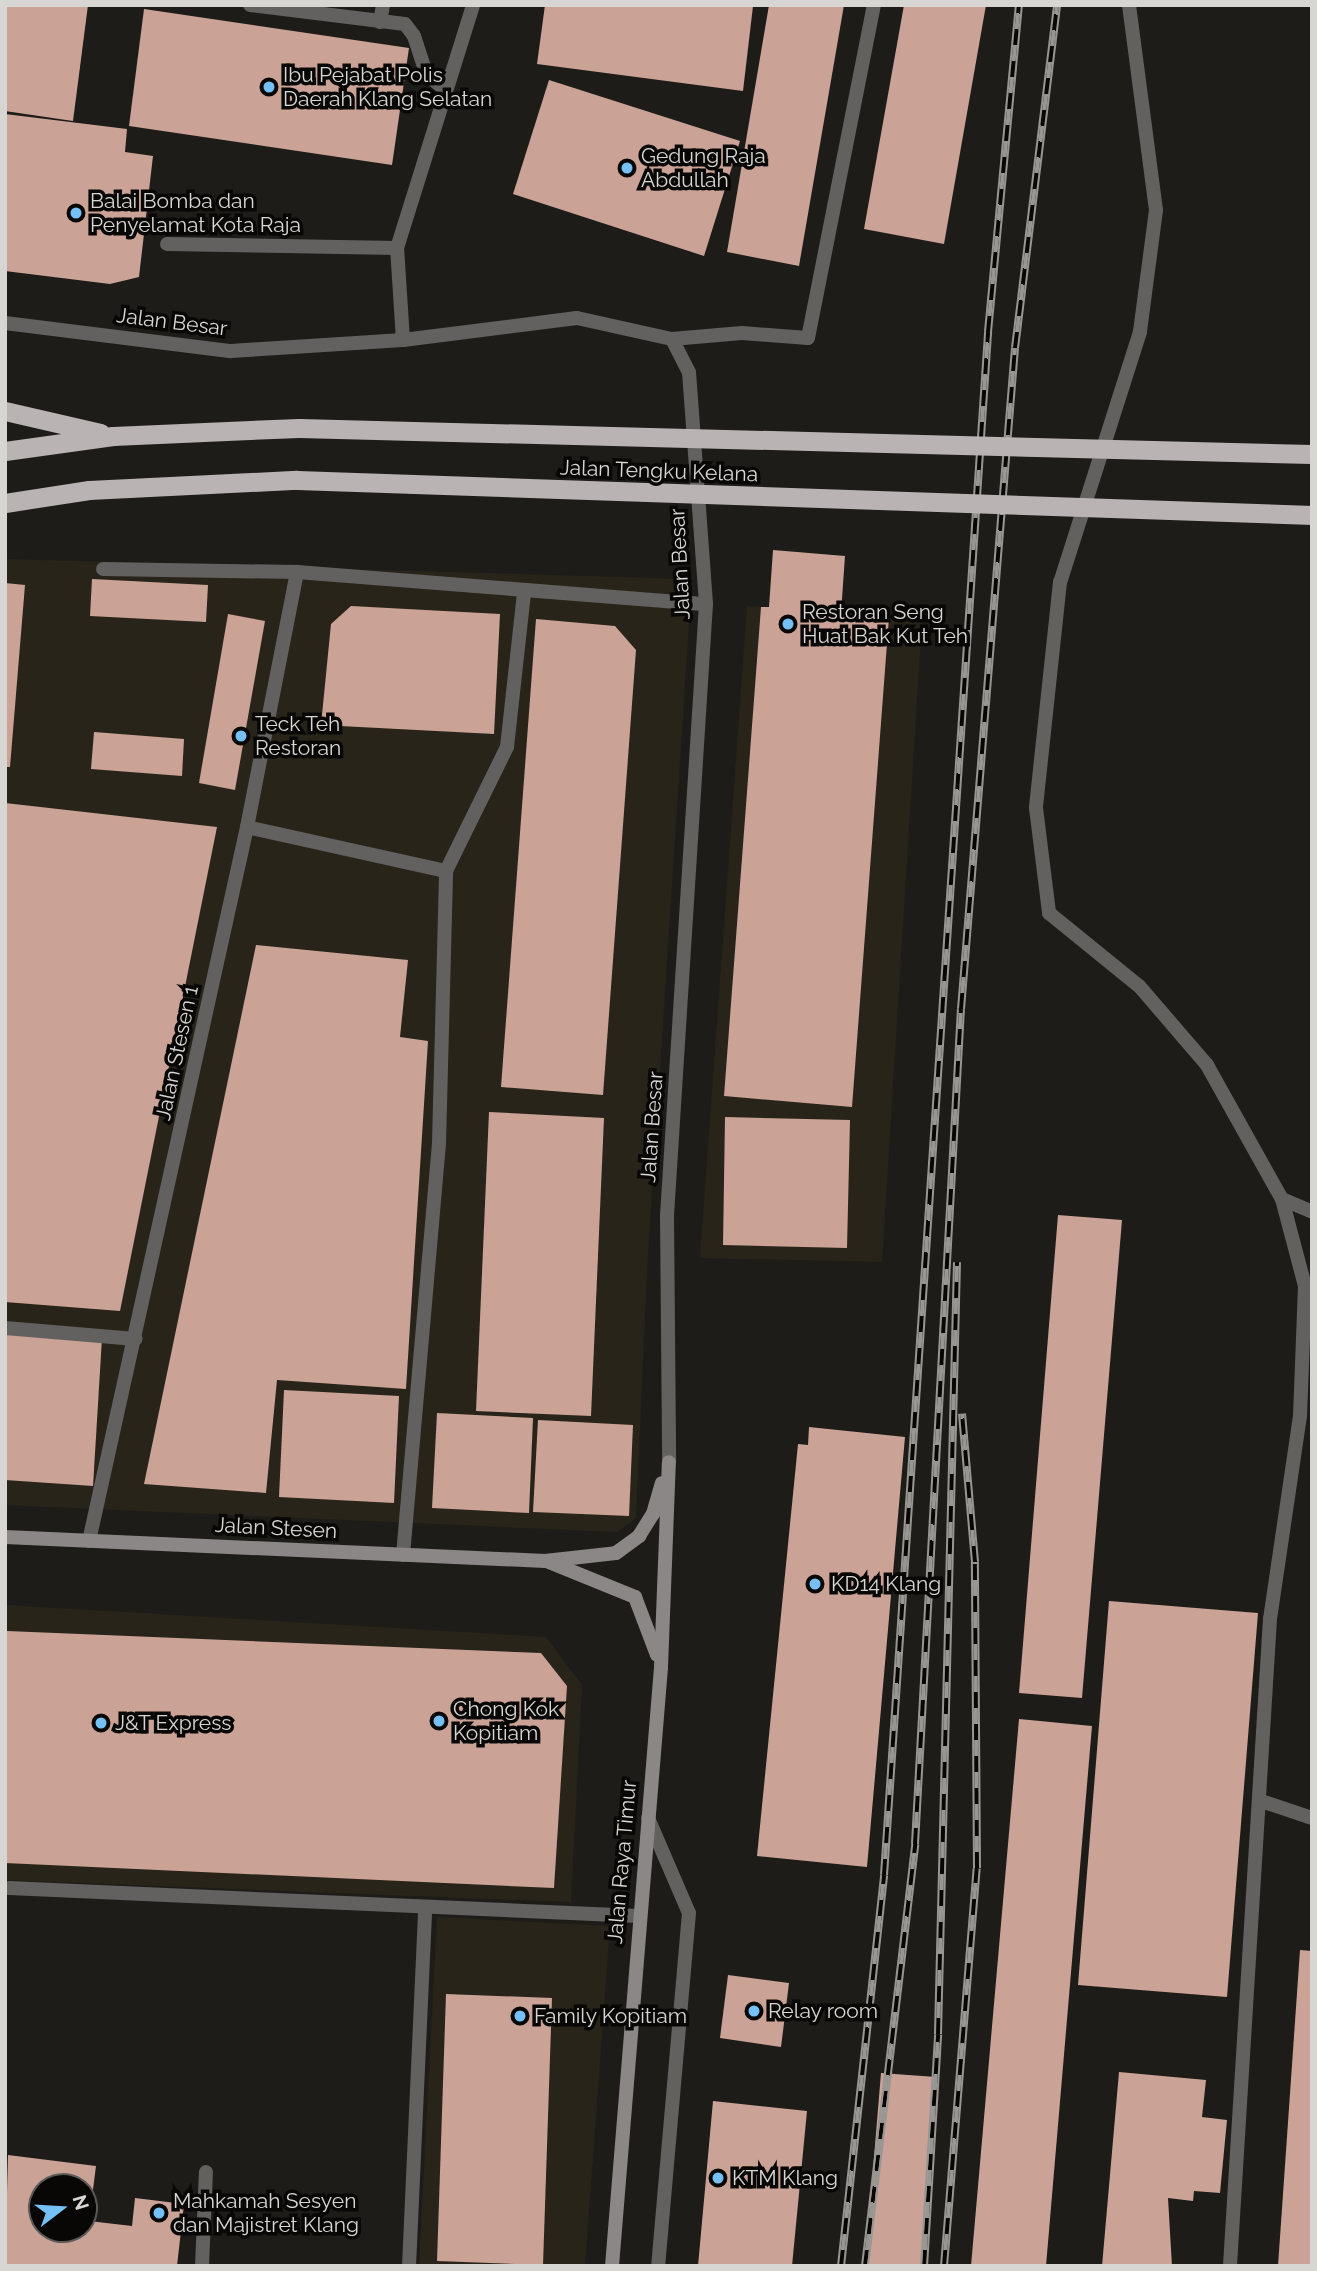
<!DOCTYPE html>
<html>
<head>
<meta charset="utf-8">
<style>
	body { margin:0 }
	#map { position:relative; width:1317px; height:2271px; overflow:hidden; background:#1e1c18; font-family:Raleway,sans-serif }
	div>[style] { position:absolute }
	.built>* { inset:0; background:#29241a }
	.building>* { inset:0; background:#cba396 }
	.service>* { height:14px; margin:-7px; padding:0 7px; transform-origin:7px; border-radius:7px; background:#636060 }
	.minor>* { height:14px; margin:-7px; padding:0 7px; transform-origin:7px; border-radius:7px; background:#636060 }
	.secondary>* { height:14px; margin:-7px; padding:0 7px; transform-origin:7px; border-radius:7px; background:#8c8787 }
	.trunk>* { height:19px; margin:-9.5px; padding:0 9.5px; transform-origin:9.5px; border-radius:9.5px; background:#bab3b4 }
	.rail>* { height:8px; margin-top:-4px; transform-origin:0; background:repeating-linear-gradient(90deg,#080705 0 16px,#979692 0 32px); box-sizing:border-box; border-block:2px solid #979692 }
	.trunk-bridge>* { height:19px; margin:-9.5px; padding:0 9.5px; transform-origin:9.5px; border-radius:9.5px; background:#bab3b4 }
	.dots>* { width:19px; height:19px; translate:-50% -50%; box-sizing:border-box; border:4px solid #080705; border-radius:50% }
	span { translate:-50% -50%; white-space:nowrap; text-align:center; line-height:1.15; -webkit-text-stroke:7px #080705; paint-order:stroke }
	.poi-label { font-size:21px; color:#d7d6d2 }
	.left { translate:0 -50%; text-align:left }
	.street-label { font-size:21px; color:#d7d6d2 }
	.frame { position:absolute; inset:0; border:7px solid #d7d6d2; pointer-events:none }
	.north { position:absolute; left:28px; top:2173px; width:70px; height:70px; box-sizing:border-box; background:#080705; border:2px solid #5b5a57; border-radius:50%; rotate:73deg; font-size:19px; font-weight:700; line-height:28px; text-align:center; color:#d7d6d2 }
	.north::after { content:''; display:block; margin:auto; width:24px; height:32px; background:#75c0f6; clip-path:polygon(50% 0,100% 100%,50% 72%,0 100%) }
</style>
</head>
<body>
<div id="map">
	<div class="built">
		<i style="clip-path:polygon(5px 559px,687px 579px,689px 623px,647px 1270px,636px 1518px,617px 1532px,5px 1505px)"></i>
		<i style="clip-path:polygon(747px 606px,922px 620px,882px 1262px,700px 1258px)"></i>
		<i style="clip-path:polygon(5px 1605px,546px 1637px,582px 1685px,571px 1902px,5px 1880px)"></i>
		<i style="clip-path:polygon(437px 1917px,610px 1926px,585px 2266px,419px 2266px)"></i>
	</div>
	<div class="building">
		<i style="clip-path:polygon(5px 5px,88px 5px,73px 121px,5px 111px)"></i>
		<i style="clip-path:polygon(545px 5px,753px 6px,743px 91px,537px 64px)"></i>
		<i style="clip-path:polygon(769px 5px,844px 5px,799px 266px,727px 252px)"></i>
		<i style="clip-path:polygon(904px 5px,986px 5px,944px 244px,864px 229px)"></i>
		<i style="clip-path:polygon(144px 9px,409px 48px,392px 165px,129px 126px)"></i>
		<i style="clip-path:polygon(549px 80px,740px 141px,704px 256px,513px 194px)"></i>
		<i style="clip-path:polygon(5px 114px,127px 129px,125px 152px,153px 156px,139px 277px,110px 284px,5px 271px)"></i>
		<i style="clip-path:polygon(773px 550px,845px 556px,841px 613px,889px 617px,852px 1107px,724px 1096px,761px 607px,769px 607px)"></i>
		<i style="clip-path:polygon(92px 579px,208px 585px,206px 622px,90px 616px)"></i>
		<i style="clip-path:polygon(5px 583px,25px 585px,10px 767px,5px 767px)"></i>
		<i style="clip-path:polygon(351px 606px,500px 614px,494px 734px,321px 725px,331px 624px)"></i>
		<i style="clip-path:polygon(228px 614px,265px 621px,235px 790px,199px 783px)"></i>
		<i style="clip-path:polygon(536px 619px,615px 626px,636px 650px,603px 1095px,501px 1087px)"></i>
		<i style="clip-path:polygon(94px 732px,184px 739px,182px 776px,91px 769px)"></i>
		<i style="clip-path:polygon(5px 803px,217px 827px,120px 1311px,5px 1302px)"></i>
		<i style="clip-path:polygon(256px 945px,408px 960px,400px 1037px,428px 1041px,406px 1389px,277px 1380px,266px 1493px,144px 1484px)"></i>
		<i style="clip-path:polygon(489px 1112px,604px 1118px,591px 1416px,476px 1411px)"></i>
		<i style="clip-path:polygon(725px 1117px,850px 1120px,847px 1248px,723px 1245px)"></i>
		<i style="clip-path:polygon(1058px 1215px,1122px 1220px,1082px 1698px,1019px 1693px)"></i>
		<i style="clip-path:polygon(5px 1333px,102px 1338px,93px 1486px,5px 1480px)"></i>
		<i style="clip-path:polygon(284px 1390px,399px 1396px,394px 1503px,279px 1497px)"></i>
		<i style="clip-path:polygon(437px 1413px,533px 1418px,529px 1513px,432px 1508px)"></i>
		<i style="clip-path:polygon(538px 1420px,633px 1425px,629px 1516px,533px 1512px)"></i>
		<i style="clip-path:polygon(809px 1427px,905px 1437px,867px 1867px,757px 1856px,798px 1444px,808px 1445px)"></i>
		<i style="clip-path:polygon(1109px 1601px,1258px 1613px,1227px 1997px,1078px 1985px)"></i>
		<i style="clip-path:polygon(7px 1631px,541px 1653px,567px 1686px,554px 1888px,5px 1863px)"></i>
		<i style="clip-path:polygon(1019px 1719px,1092px 1726px,1046px 2266px,971px 2266px)"></i>
		<i style="clip-path:polygon(1300px 1950px,1312px 1951px,1312px 2266px,1278px 2266px)"></i>
		<i style="clip-path:polygon(728px 1975px,789px 1983px,781px 2047px,720px 2038px)"></i>
		<i style="clip-path:polygon(446px 1994px,552px 1998px,543px 2265px,437px 2261px)"></i>
		<i style="clip-path:polygon(1119px 2072px,1206px 2080px,1202px 2117px,1227px 2120px,1220px 2193px,1194px 2191px,1193px 2201px,1168px 2198px,1172px 2266px,1102px 2266px)"></i>
		<i style="clip-path:polygon(881px 2073px,936px 2077px,924px 2266px,865px 2266px)"></i>
		<i style="clip-path:polygon(713px 2101px,807px 2111px,792px 2266px,698px 2266px)"></i>
		<i style="clip-path:polygon(evenodd,8px 2155px,96px 2166px,89px 2221px,132px 2226px,135px 2198px,184px 2204px,177px 2266px,5px 2266px,8px 2155px,42px 2187px,84px 2187px,84px 2229px,42px 2229px,42px 2187px)"></i>
	</div>
	<div class="service">
		<i style="left:250px;top:5px;width:156px;rotate:7deg"></i>
		<i style="left:405px;top:24px;width:15px;rotate:53deg"></i>
		<i style="left:414px;top:36px;width:40px;rotate:72deg"></i>
		<i style="left:426px;top:74px;width:26px;rotate:39deg"></i>
		<i style="left:380px;top:22px;width:17px;rotate:-80deg"></i>
		<i style="left:167px;top:244px;width:230px;rotate:1deg"></i>
		<i style="left:672px;top:339px;width:70px;rotate:-4.9deg"></i>
		<i style="left:742px;top:333px;width:66px;rotate:4.3deg"></i>
		<i style="left:808px;top:338px;width:339px;rotate:-78.8deg"></i>
		<i style="left:403px;top:340px;width:92px;rotate:-93.7deg"></i>
		<i style="left:397px;top:248px;width:255px;rotate:-72.6deg"></i>
		<i style="left:247px;top:827px;width:204px;rotate:12.5deg"></i>
		<i style="left:1282px;top:1199px;width:33px;rotate:23deg"></i>
		<i style="left:5px;top:1328px;width:131px;rotate:4.8deg"></i>
		<i style="left:403px;top:1555px;width:414px;rotate:-85deg"></i>
		<i style="left:439px;top:1143px;width:272px;rotate:-88.5deg"></i>
		<i style="left:446px;top:871px;width:138px;rotate:-63.8deg"></i>
		<i style="left:507px;top:747px;width:156px;rotate:-83.7deg"></i>
		<i style="left:1261px;top:1801px;width:54px;rotate:18.4deg"></i>
		<i style="left:648px;top:1818px;width:103px;rotate:66.7deg"></i>
		<i style="left:689px;top:1913px;width:354px;rotate:95deg"></i>
		<i style="left:9px;top:1888px;width:630px;rotate:2.55deg"></i>
		<i style="left:202px;top:2266px;width:94px;rotate:-87.6deg"></i>
		<i style="left:409px;top:2266px;width:359px;rotate:-87.4deg"></i>
	</div>
	<div class="minor">
		<i style="left:1129px;top:5px;width:207px;rotate:82.5deg"></i>
		<i style="left:1156px;top:210px;width:123px;rotate:97.5deg"></i>
		<i style="left:1140px;top:332px;width:262px;rotate:107.7deg"></i>
		<i style="left:1060px;top:582px;width:227px;rotate:96.1deg"></i>
		<i style="left:1036px;top:808px;width:106px;rotate:82.9deg"></i>
		<i style="left:1049px;top:913px;width:117px;rotate:39.1deg"></i>
		<i style="left:1140px;top:987px;width:103px;rotate:49.3deg"></i>
		<i style="left:1207px;top:1065px;width:154px;rotate:60.8deg"></i>
		<i style="left:1282px;top:1199px;width:90px;rotate:75.2deg"></i>
		<i style="left:1305px;top:1286px;width:130px;rotate:92.2deg"></i>
		<i style="left:1300px;top:1416px;width:205px;rotate:98.4deg"></i>
		<i style="left:1270px;top:1619px;width:648px;rotate:93.54deg"></i>
		<i style="left:5px;top:323px;width:228px;rotate:7.1deg"></i>
		<i style="left:231px;top:351px;width:172px;rotate:-3.7deg"></i>
		<i style="left:403px;top:340px;width:175px;rotate:-7.2deg"></i>
		<i style="left:577px;top:318px;width:97px;rotate:12.5deg"></i>
		<i style="left:672px;top:339px;width:37px;rotate:63deg"></i>
		<i style="left:689px;top:372px;width:233px;rotate:85.8deg"></i>
		<i style="left:706px;top:604px;width:612px;rotate:93.65deg"></i>
		<i style="left:667px;top:1215px;width:247px;rotate:89.5deg"></i>
		<i style="left:103px;top:569px;width:194px;rotate:0.9deg"></i>
		<i style="left:297px;top:572px;width:410px;rotate:4.5deg"></i>
		<i style="left:89px;top:1541px;width:731px;rotate:-77.52deg"></i>
		<i style="left:247px;top:827px;width:260px;rotate:-78.9deg"></i>
	</div>
	<div class="secondary">
		<i style="left:5px;top:1537px;width:541px;rotate:2.54deg"></i>
		<i style="left:545px;top:1561px;width:71px;rotate:-6.4deg"></i>
		<i style="left:616px;top:1553px;width:29px;rotate:-36deg"></i>
		<i style="left:639px;top:1536px;width:26px;rotate:-58deg"></i>
		<i style="left:653px;top:1514px;width:32px;rotate:-74deg"></i>
		<i style="left:549px;top:1562px;width:93px;rotate:22.1deg"></i>
		<i style="left:635px;top:1597px;width:62px;rotate:69.2deg"></i>
		<i style="left:612px;top:2266px;width:601px;rotate:-85.32deg"></i>
		<i style="left:661px;top:1667px;width:205px;rotate:-87.8deg"></i>
	</div>
	<div class="trunk">
		<i style="left:5px;top:411px;width:98px;rotate:13deg"></i>
		<i style="left:5px;top:451px;width:109px;rotate:-7.9deg"></i>
		<i style="left:113px;top:436px;width:186px;rotate:-2.5deg"></i>
		<i style="left:5px;top:503px;width:85px;rotate:-8.8deg"></i>
		<i style="left:89px;top:490px;width:208px;rotate:-2.8deg"></i>
	</div>
	<div class="rail">
		<i style="left:841px;top:2266px;width:393px;rotate:-83.7deg"></i>
		<i style="left:884px;top:1875px;width:1547px;rotate:-86.14deg"></i>
		<i style="left:988px;top:332px;width:328px;rotate:-84.6deg"></i>
		<i style="left:865px;top:2266px;width:425px;rotate:-83.2deg"></i>
		<i style="left:915px;top:1844px;width:836px;rotate:-86.85deg"></i>
		<i style="left:961px;top:1009px;width:663px;rotate:-85.33deg"></i>
		<i style="left:1015px;top:348px;width:346px;rotate:-83deg"></i>
		<i style="left:924px;top:2266px;width:232px;rotate:-86.5deg"></i>
		<i style="left:938px;top:2034px;width:772px;rotate:-88.59deg"></i>
		<i style="left:944px;top:2266px;width:399px;rotate:-85.3deg"></i>
		<i style="left:977px;top:1868px;width:306px;rotate:-90.4deg"></i>
		<i style="left:975px;top:1562px;width:149px;rotate:-95deg"></i>
	</div>
	<div class="trunk-bridge">
		<i style="left:299px;top:428px;width:1013px;rotate:1.47deg"></i>
		<i style="left:297px;top:480px;width:1016px;rotate:1.97deg"></i>
	</div>
	<div class="dots">
		<i style="left:269px;top:87px;background:#75c0f6"></i>
		<i style="left:627px;top:168px;background:#75c0f6"></i>
		<i style="left:76px;top:213px;background:#75c0f6"></i>
		<i style="left:788px;top:624px;background:#75c0f6"></i>
		<i style="left:241px;top:736px;background:#75c0f6"></i>
		<i style="left:815px;top:1584px;background:#75c0f6"></i>
		<i style="left:439px;top:1721px;background:#75c0f6"></i>
		<i style="left:101px;top:1723px;background:#75c0f6"></i>
		<i style="left:754px;top:2011px;background:#75c0f6"></i>
		<i style="left:520px;top:2016px;background:#75c0f6"></i>
		<i style="left:718px;top:2178px;background:#75c0f6"></i>
		<i style="left:159px;top:2213px;background:#75c0f6"></i>
	</div>
	<div class="poi-label">
		<span class="left" style="left:283px;top:87px">Ibu Pejabat Polis<br>Daerah Klang Selatan</span>
		<span class="left" style="left:641px;top:168px">Gedung Raja<br>Abdullah</span>
		<span class="left" style="left:90px;top:213px">Balai Bomba dan<br>Penyelamat Kota Raja</span>
		<span class="left" style="left:802px;top:624px">Restoran Seng<br>Huat Bak Kut Teh</span>
		<span class="left" style="left:255px;top:736px">Teck Teh<br>Restoran</span>
		<span class="left" style="left:831px;top:1584px">KD14 Klang</span>
		<span class="left" style="left:453px;top:1721px">Chong Kok<br>Kopitiam</span>
		<span class="left" style="left:115px;top:1723px">J&amp;T Express</span>
		<span class="left" style="left:768px;top:2011px">Relay room</span>
		<span class="left" style="left:534px;top:2016px">Family Kopitiam</span>
		<span class="left" style="left:732px;top:2178px">KTM Klang</span>
		<span class="left" style="left:173px;top:2213px">Mahkamah Sesyen<br>dan Majistret Klang</span>
	</div>
	<div class="street-label">
		<span style="left:172px;top:322px;rotate:7deg">Jalan Besar</span>
		<span style="left:659px;top:471px;rotate:2deg">Jalan Tengku Kelana</span>
		<span style="left:680px;top:564px;rotate:-93deg">Jalan Besar</span>
		<span style="left:177px;top:1053px;rotate:-78deg">Jalan Stesen 1</span>
		<span style="left:652px;top:1127px;rotate:-86deg">Jalan Besar</span>
		<span style="left:276px;top:1528px;rotate:3deg">Jalan Stesen</span>
		<span style="left:622px;top:1862px;rotate:-85deg">Jalan Raya Timur</span>
	</div>
	<div class="frame"></div>
	<div class="north">N</div>
</div>
</body>
</html>
